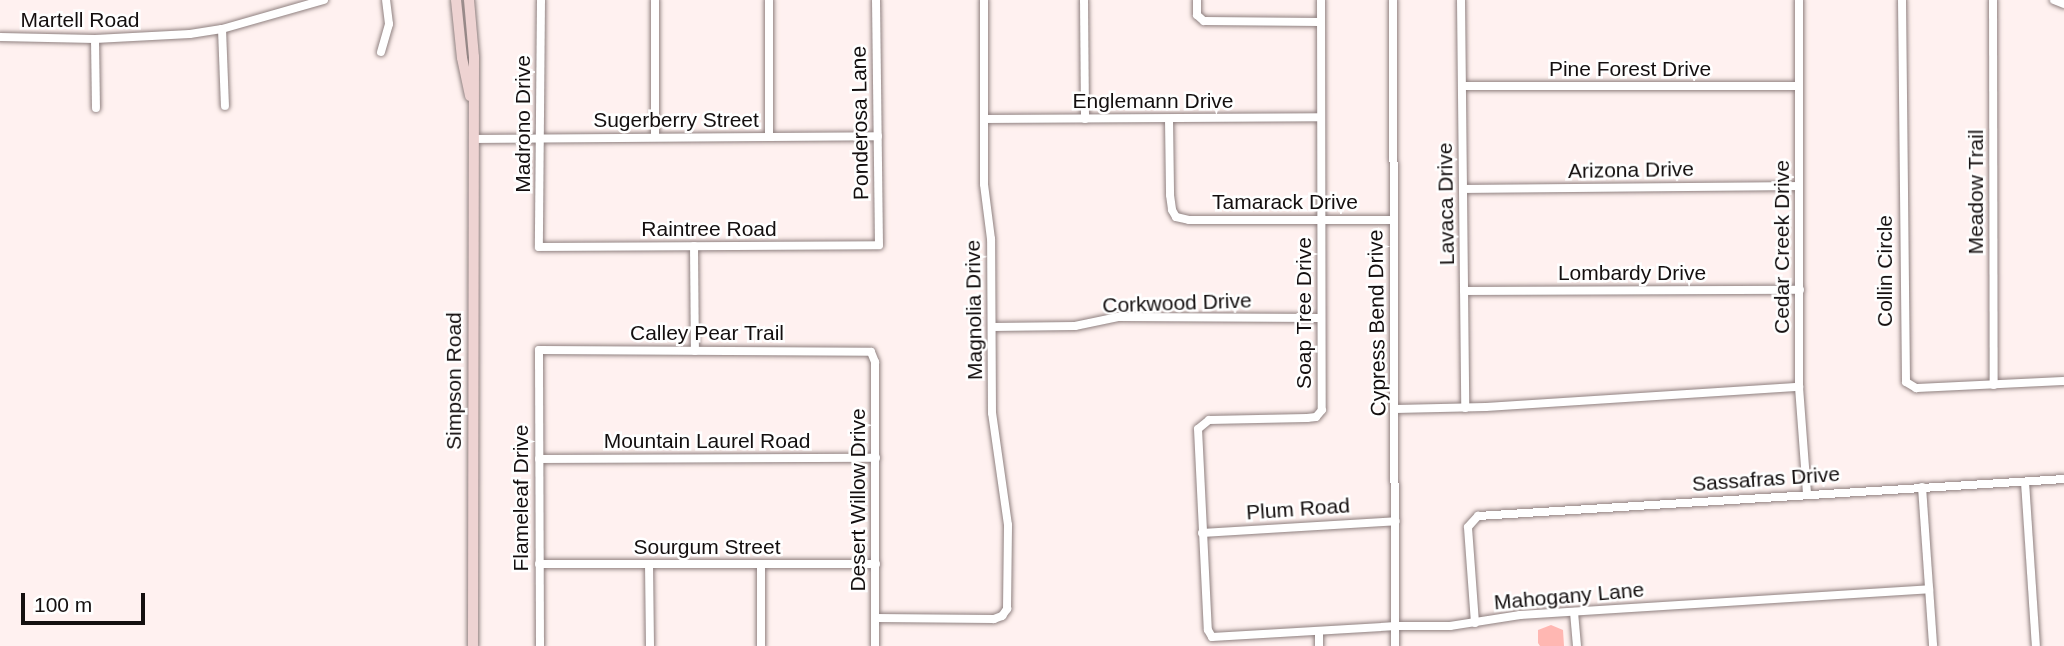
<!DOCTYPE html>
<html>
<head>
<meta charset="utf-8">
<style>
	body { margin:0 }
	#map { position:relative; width:2064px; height:646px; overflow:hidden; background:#fff1f0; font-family:Helvetica,sans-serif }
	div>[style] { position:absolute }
	.green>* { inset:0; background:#ffb7b2 }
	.roads { filter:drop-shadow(0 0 2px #8f807f) drop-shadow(0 0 2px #8f807f) }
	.street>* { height:8px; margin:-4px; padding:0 4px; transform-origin:4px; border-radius:4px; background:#fff }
	.secondary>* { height:10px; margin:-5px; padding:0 5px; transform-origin:5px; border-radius:5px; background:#eed3d2 }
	span { translate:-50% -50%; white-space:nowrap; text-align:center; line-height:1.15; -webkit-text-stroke:5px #fff; paint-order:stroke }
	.street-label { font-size:21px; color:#140f0f }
	.scale { position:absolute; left:21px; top:593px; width:124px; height:32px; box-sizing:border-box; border:4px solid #140f0f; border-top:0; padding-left:9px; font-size:21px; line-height:24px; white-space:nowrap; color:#140f0f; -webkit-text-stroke:5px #fff; paint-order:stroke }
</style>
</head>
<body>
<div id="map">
	<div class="green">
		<i style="clip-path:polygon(1551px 625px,1563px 630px,1564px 646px,1540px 646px,1538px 643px,1538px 630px)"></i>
	</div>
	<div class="roads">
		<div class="street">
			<i style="left:541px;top:0;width:247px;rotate:90.5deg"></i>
			<i style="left:539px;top:247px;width:340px;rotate:-0.3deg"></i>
			<i style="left:879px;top:245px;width:245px;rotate:-90.7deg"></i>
			<i style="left:655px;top:0;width:137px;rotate:90deg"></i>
			<i style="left:1084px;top:0;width:119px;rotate:89.5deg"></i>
			<i style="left:1197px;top:0;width:15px;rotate:90deg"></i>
			<i style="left:1197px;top:15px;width:9px;rotate:41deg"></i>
			<i style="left:1204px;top:21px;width:116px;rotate:0.5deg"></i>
			<i style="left:1321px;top:0;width:410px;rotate:89.9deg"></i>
			<i style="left:1322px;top:410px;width:9px;rotate:131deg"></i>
			<i style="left:1316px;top:417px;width:9px;rotate:174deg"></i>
			<i style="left:1307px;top:418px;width:98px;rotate:178.8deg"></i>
			<i style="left:1209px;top:420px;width:14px;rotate:141deg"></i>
			<i style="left:1198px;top:429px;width:201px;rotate:87.2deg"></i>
			<i style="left:1208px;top:630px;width:8px;rotate:60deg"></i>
			<i style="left:1212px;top:637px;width:184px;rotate:-3.4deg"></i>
			<i style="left:1396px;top:626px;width:54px"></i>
			<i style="left:1450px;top:626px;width:71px;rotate:-8.9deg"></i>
			<i style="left:1520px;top:615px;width:410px;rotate:-3.6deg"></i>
			<i style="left:1393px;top:0;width:646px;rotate:89.82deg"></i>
			<i style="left:1461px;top:0;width:408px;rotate:89.4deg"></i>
			<i style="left:1799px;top:0;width:387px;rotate:90deg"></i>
			<i style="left:1799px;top:387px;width:107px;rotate:85.7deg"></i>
			<i style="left:1902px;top:0;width:382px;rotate:89.4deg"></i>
			<i style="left:1906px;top:382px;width:12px;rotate:31deg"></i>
			<i style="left:1916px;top:388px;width:148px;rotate:-2.7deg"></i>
			<i style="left:1993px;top:0;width:385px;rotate:89.9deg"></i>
			<i style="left:2054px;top:0;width:11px;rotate:22deg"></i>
			<i style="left:222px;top:29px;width:77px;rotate:87.8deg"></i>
			<i style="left:0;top:37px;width:95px;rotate:1.2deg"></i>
			<i style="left:95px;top:39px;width:95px;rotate:-3deg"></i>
			<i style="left:190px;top:34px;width:32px;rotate:-9deg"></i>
			<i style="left:222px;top:29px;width:106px;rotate:-15.9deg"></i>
			<i style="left:95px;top:39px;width:69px;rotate:89.2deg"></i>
			<i style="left:381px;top:52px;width:29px;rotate:-74deg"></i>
			<i style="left:389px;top:24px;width:24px;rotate:-97deg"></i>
			<i style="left:1462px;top:86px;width:337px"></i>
			<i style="left:985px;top:119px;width:336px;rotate:-0.3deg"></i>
			<i style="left:1169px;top:119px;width:76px;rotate:89.2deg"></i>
			<i style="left:1170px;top:195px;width:15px;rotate:82deg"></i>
			<i style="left:1172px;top:210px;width:8px;rotate:60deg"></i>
			<i style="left:1176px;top:217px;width:13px;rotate:13deg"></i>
			<i style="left:1189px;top:220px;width:204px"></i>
			<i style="left:769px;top:136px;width:136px;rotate:-90deg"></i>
			<i style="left:474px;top:139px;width:404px;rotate:-0.4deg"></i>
			<i style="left:1463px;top:189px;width:336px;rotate:-0.5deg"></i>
			<i style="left:694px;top:246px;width:105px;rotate:89.5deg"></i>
			<i style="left:1464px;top:291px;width:336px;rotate:-0.2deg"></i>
			<i style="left:992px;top:327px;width:83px;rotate:-0.7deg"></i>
			<i style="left:1075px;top:326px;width:44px;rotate:-11.8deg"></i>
			<i style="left:1118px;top:317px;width:203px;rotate:0.3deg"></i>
			<i style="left:1395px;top:409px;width:91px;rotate:-1.3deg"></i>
			<i style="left:1486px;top:407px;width:314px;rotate:-3.7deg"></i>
			<i style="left:539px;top:459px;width:337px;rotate:-0.2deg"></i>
			<i style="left:2025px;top:482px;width:164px;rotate:86.2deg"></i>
			<i style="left:1922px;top:487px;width:159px;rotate:86deg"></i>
			<i style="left:1202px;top:533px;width:194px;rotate:-3.5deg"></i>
			<i style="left:539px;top:564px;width:337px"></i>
			<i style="left:649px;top:564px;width:82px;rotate:89.3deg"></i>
			<i style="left:1574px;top:612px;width:34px;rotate:85deg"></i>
			<i style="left:875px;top:618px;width:119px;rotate:0.5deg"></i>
			<i style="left:994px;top:619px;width:9px;rotate:-21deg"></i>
			<i style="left:1002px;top:616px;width:9px;rotate:-54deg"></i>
			<i style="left:1007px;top:609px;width:84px;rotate:-89.3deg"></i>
			<i style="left:1008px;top:525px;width:113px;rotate:-98.1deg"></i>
			<i style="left:992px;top:413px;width:174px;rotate:-90.3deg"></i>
			<i style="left:991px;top:239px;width:55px;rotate:-97.3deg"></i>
			<i style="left:984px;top:184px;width:184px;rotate:-90deg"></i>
			<i style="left:1475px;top:623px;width:96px;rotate:-94.2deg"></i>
			<i style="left:1468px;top:527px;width:15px;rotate:-48deg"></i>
			<i style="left:1478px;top:516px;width:587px;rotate:-3.61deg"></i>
			<i style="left:540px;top:646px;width:296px;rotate:-90.2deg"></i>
			<i style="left:539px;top:350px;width:332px;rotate:0.3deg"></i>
			<i style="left:871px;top:352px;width:11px;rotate:68deg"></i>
			<i style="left:875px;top:362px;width:284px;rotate:90deg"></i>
			<i style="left:761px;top:646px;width:82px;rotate:-90deg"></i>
			<i style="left:1319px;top:646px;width:14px;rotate:-90deg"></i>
		</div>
		<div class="secondary">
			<i style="left:456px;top:0;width:58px;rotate:84.1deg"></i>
			<i style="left:462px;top:58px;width:39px;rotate:78deg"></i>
			<i style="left:469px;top:0;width:57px;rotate:85deg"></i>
			<i style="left:474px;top:57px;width:589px;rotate:90.1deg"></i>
		</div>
	</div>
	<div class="street-label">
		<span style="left:80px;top:20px">Martell Road</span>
		<span style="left:1630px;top:69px">Pine Forest Drive</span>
		<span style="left:1153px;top:101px">Englemann Drive</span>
		<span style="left:676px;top:120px">Sugerberry Street</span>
		<span style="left:860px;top:123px;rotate:-91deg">Ponderosa Lane</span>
		<span style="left:523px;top:124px;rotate:-90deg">Madrono Drive</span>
		<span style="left:1631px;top:170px;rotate:-1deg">Arizona Drive</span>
		<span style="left:1976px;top:192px;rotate:-90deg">Meadow Trail</span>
		<span style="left:1285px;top:202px">Tamarack Drive</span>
		<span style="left:1446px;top:204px;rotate:-91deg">Lavaca Drive</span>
		<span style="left:709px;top:229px">Raintree Road</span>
		<span style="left:1782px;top:247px;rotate:-90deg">Cedar Creek Drive</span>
		<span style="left:1885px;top:271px;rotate:-90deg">Collin Circle</span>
		<span style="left:1632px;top:273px">Lombardy Drive</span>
		<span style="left:1177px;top:303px;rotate:-2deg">Corkwood Drive</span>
		<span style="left:974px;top:310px;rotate:-91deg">Magnolia Drive</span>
		<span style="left:1304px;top:313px;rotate:-90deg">Soap Tree Drive</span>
		<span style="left:1377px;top:323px;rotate:-91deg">Cypress Bend Drive</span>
		<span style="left:707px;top:333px">Calley Pear Trail</span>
		<span style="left:454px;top:381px;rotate:-90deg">Simpson Road</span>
		<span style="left:707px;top:441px">Mountain Laurel Road</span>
		<span style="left:1766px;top:479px;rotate:-4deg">Sassafras Drive</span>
		<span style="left:521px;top:498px;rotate:-90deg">Flameleaf Drive</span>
		<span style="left:858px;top:500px;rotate:-90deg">Desert Willow Drive</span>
		<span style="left:1298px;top:509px;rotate:-4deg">Plum Road</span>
		<span style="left:707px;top:547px">Sourgum Street</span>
		<span style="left:1569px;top:596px;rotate:-5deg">Mahogany Lane</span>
	</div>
	<div class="scale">100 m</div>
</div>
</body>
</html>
